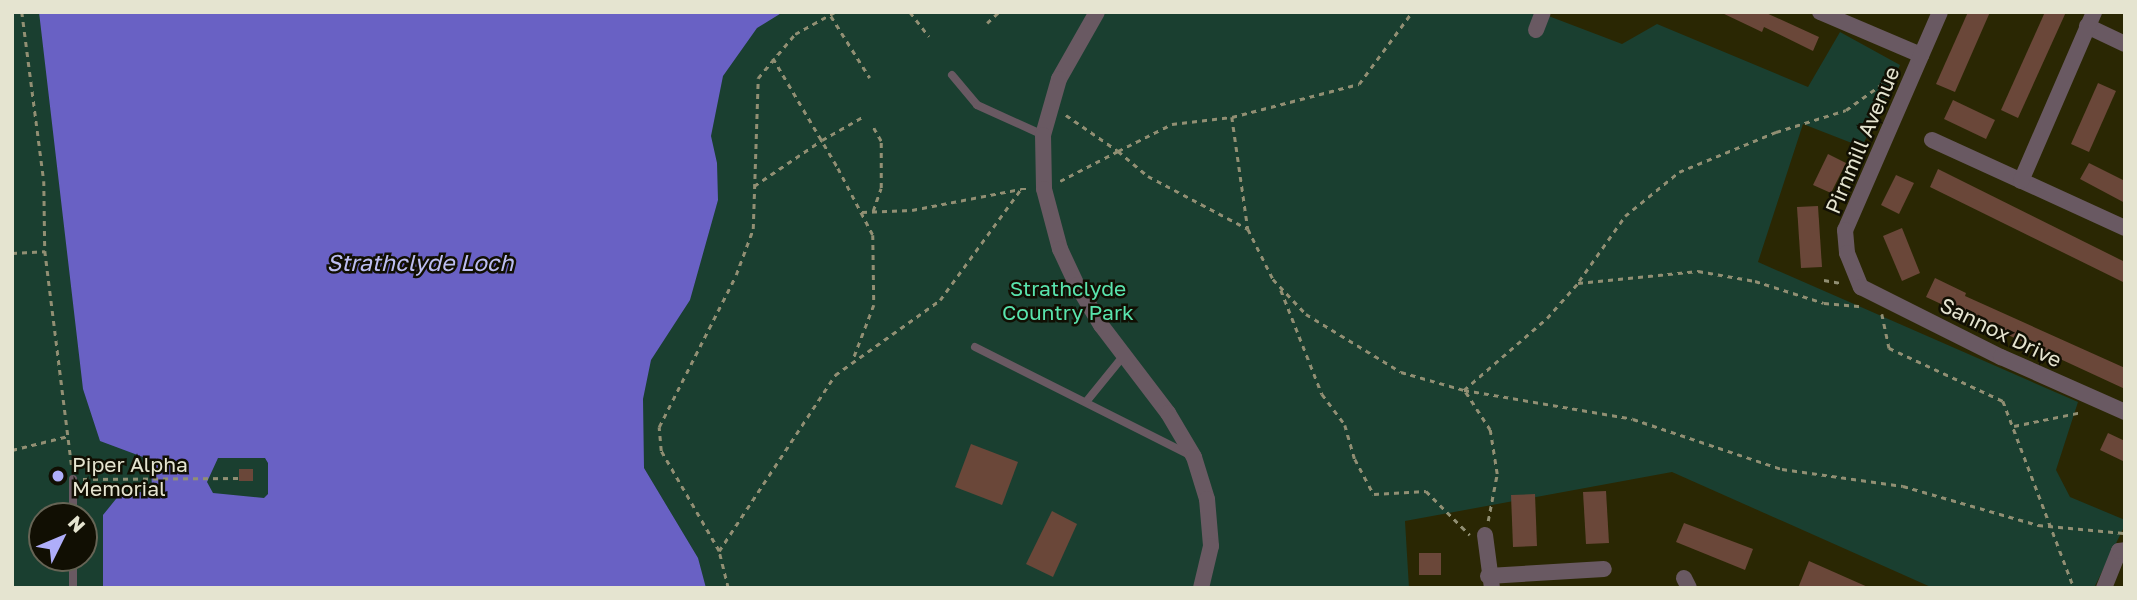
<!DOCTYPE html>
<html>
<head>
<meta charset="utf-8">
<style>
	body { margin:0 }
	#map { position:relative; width:2137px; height:600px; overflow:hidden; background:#2a2703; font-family:"Golos Text",sans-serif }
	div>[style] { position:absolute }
	.green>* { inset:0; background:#1a3f30 }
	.water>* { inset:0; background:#6961c4 }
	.building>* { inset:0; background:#6a4739 }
	.path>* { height:2.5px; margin-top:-1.25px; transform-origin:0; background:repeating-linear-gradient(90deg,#918f73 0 5px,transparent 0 10px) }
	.lane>* { height:8px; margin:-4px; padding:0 4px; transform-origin:4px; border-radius:4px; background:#695962 }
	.street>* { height:16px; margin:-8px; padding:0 8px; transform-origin:8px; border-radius:8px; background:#695962 }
	.dots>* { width:19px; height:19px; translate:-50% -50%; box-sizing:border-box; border:4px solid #110f03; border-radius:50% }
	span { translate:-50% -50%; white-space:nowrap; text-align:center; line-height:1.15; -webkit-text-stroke:5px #110f03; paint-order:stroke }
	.street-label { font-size:21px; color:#e5e4d0 }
	.park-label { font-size:21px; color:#59e4ad }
	.poi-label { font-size:21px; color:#e5e4d0 }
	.left { translate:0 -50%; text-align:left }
	.water-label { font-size:23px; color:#bdbef1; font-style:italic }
	.frame { position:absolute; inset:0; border:14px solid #e5e4d0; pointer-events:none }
	.north { position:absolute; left:28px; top:502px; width:70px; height:70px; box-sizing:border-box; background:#110f03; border:2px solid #666455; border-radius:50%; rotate:47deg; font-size:19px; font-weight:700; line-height:28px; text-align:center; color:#e5e4d0 }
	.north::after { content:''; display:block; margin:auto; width:24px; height:32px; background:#afaefa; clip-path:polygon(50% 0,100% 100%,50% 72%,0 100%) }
</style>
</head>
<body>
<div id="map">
	<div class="green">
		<i style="clip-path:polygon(evenodd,12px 12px,1538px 12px,1622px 44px,1657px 24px,1808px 87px,1840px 32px,1900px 65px,1862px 147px,1803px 124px,1758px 262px,2078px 402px,2056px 470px,2070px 497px,2125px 520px,2125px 525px,2094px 588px,1933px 588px,1672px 472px,1405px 521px,1409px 588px,12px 588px,12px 12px,42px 516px,84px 516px,84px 558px,42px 558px,42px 516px)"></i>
	</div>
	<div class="water">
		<i style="clip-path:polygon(evenodd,39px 12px,783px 12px,757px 28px,723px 76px,711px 136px,717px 163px,718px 200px,690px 300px,651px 360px,643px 399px,644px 468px,698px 558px,706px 588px,103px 588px,103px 515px,120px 494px,152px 491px,151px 460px,100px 441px,83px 389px,39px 12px,218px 458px,265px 458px,268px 463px,268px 494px,264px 498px,213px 493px,207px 482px,218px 458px)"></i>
	</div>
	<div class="building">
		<i style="clip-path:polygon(1720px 12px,1764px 12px,1819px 37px,1813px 51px,1764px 27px,1762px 32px)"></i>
		<i style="clip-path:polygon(1968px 12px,1990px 12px,1955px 92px,1936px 84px)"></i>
		<i style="clip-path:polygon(2045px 12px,2066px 12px,2018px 118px,2001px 110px)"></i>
		<i style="clip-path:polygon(2098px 83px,2116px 91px,2089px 152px,2071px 144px)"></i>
		<i style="clip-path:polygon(1953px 100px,1995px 120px,1986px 139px,1944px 119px)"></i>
		<i style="clip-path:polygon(1828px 154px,1846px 163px,1831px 193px,1813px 185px)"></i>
		<i style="clip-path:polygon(2089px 163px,2125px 181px,2125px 203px,2080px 179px)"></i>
		<i style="clip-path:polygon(1938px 169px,2125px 262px,2125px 283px,1930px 187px)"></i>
		<i style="clip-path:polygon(1896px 175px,1914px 183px,1899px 214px,1881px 205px)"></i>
		<i style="clip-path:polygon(1818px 206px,1822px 267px,1801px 268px,1797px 207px)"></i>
		<i style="clip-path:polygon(1902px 228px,1920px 273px,1902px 281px,1883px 236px)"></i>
		<i style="clip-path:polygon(1935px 278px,1966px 293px,1965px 296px,2125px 368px,2125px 389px,1926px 297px)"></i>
		<i style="clip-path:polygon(2108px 433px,2125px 441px,2125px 462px,2100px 450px)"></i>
		<i style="clip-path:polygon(971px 444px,1018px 462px,1002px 505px,955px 487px)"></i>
		<i style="clip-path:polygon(239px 469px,253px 469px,253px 481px,239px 481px)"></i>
		<i style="clip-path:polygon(1606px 491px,1609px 543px,1586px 544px,1583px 492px)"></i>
		<i style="clip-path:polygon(1535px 494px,1537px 546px,1513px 547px,1511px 495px)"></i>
		<i style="clip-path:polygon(1052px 511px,1077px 524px,1053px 577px,1026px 564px)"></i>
		<i style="clip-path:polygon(1684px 523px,1753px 549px,1745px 570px,1676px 542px)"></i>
		<i style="clip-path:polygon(1419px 553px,1441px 553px,1441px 575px,1419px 575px)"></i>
		<i style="clip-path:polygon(1809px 561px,1870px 588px,1798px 588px)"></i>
	</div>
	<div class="path">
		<i style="left:22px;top:12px;width:170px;rotate:82.6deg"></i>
		<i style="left:44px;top:181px;width:70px;rotate:89.2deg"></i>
		<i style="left:45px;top:251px;width:219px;rotate:82.9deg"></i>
		<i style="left:910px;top:12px;width:31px;rotate:52deg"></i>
		<i style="left:831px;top:16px;width:73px;rotate:57.8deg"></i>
		<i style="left:987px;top:23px;width:16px;rotate:-43deg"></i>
		<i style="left:773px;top:58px;width:128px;rotate:59.4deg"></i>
		<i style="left:838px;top:168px;width:76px;rotate:62.4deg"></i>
		<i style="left:873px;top:235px;width:70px;rotate:89.2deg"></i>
		<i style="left:874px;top:305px;width:59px;rotate:110.9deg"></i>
		<i style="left:1066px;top:115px;width:63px;rotate:34.7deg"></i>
		<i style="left:1118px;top:151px;width:60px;rotate:-26.6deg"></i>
		<i style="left:1172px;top:124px;width:60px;rotate:-6.7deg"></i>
		<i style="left:1232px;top:117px;width:113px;rotate:81.9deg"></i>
		<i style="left:1248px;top:229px;width:56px;rotate:63.4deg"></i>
		<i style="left:1273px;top:279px;width:48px;rotate:46.7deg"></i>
		<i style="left:1306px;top:314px;width:111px;rotate:31.4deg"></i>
		<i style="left:1401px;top:372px;width:66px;rotate:15.9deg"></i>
		<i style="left:1464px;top:390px;width:171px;rotate:9.7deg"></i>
		<i style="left:1633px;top:419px;width:157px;rotate:18.6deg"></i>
		<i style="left:1782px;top:469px;width:122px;rotate:8deg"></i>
		<i style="left:1903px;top:486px;width:141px;rotate:16.1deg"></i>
		<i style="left:2038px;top:525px;width:86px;rotate:5.3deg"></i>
		<i style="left:1232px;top:117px;width:131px;rotate:-14.6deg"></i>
		<i style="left:1359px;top:84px;width:89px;rotate:-53.6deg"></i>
		<i style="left:1060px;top:181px;width:65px;rotate:-27.3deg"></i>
		<i style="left:1118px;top:151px;width:39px;rotate:40deg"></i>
		<i style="left:1148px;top:176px;width:113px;rotate:27.9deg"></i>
		<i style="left:754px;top:186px;width:82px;rotate:-34.1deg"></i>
		<i style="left:822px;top:140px;width:48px;rotate:-29.7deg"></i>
		<i style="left:873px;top:211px;width:24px;rotate:-71deg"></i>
		<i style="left:881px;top:188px;width:47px;rotate:-90deg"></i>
		<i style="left:881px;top:141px;width:16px;rotate:-120deg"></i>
		<i style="left:862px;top:212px;width:50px;rotate:-2.3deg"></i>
		<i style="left:912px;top:210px;width:111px;rotate:-10.9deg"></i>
		<i style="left:12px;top:253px;width:33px;rotate:-3deg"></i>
		<i style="left:1824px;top:280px;width:17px;rotate:10deg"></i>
		<i style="left:1579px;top:281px;width:80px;rotate:-54.7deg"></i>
		<i style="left:1625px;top:216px;width:70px;rotate:-39.2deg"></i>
		<i style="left:1679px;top:172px;width:105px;rotate:-22.4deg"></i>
		<i style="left:1776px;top:132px;width:73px;rotate:-17.4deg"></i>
		<i style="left:1846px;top:110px;width:62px;rotate:-35.8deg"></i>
		<i style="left:1281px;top:290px;width:112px;rotate:68.5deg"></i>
		<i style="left:1322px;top:394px;width:39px;rotate:53deg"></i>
		<i style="left:1345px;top:425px;width:35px;rotate:74deg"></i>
		<i style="left:1355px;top:459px;width:40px;rotate:62deg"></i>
		<i style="left:1374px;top:494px;width:52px;rotate:-3.3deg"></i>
		<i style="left:1426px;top:491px;width:62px;rotate:45deg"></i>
		<i style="left:1882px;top:314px;width:35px;rotate:78deg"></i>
		<i style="left:1889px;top:348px;width:126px;rotate:24.9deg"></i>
		<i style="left:2003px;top:401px;width:200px;rotate:69.2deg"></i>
		<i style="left:2014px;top:426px;width:69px;rotate:-11.6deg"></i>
		<i style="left:12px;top:450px;width:58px;rotate:-14deg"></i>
		<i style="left:83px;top:479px;width:156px;rotate:-0.4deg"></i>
		<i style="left:1488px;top:521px;width:48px;rotate:-79.2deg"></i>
		<i style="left:1497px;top:474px;width:45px;rotate:-99deg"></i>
		<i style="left:1490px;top:430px;width:48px;rotate:-123deg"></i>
		<i style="left:1464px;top:390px;width:110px;rotate:-40.9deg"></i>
		<i style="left:1547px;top:318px;width:47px;rotate:-48.5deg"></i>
		<i style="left:1578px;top:283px;width:121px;rotate:-5.7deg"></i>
		<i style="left:1698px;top:271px;width:58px;rotate:10deg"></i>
		<i style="left:1755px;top:281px;width:72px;rotate:17.7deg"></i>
		<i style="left:1824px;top:303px;width:37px;rotate:5deg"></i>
		<i style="left:719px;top:551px;width:211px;rotate:-56.6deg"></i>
		<i style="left:835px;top:375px;width:129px;rotate:-35.5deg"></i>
		<i style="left:940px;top:300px;width:137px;rotate:-53.9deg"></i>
		<i style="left:1021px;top:189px;width:7px"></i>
		<i style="left:728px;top:588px;width:38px;rotate:-104deg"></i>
		<i style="left:719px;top:551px;width:116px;rotate:-120.1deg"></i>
		<i style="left:661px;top:451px;width:24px;rotate:-95deg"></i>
		<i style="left:659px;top:427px;width:170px;rotate:-63.1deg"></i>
		<i style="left:736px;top:275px;width:49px;rotate:-69.7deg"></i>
		<i style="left:753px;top:229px;width:151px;rotate:-88.1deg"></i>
		<i style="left:758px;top:78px;width:57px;rotate:-49.9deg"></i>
		<i style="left:795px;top:34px;width:46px;rotate:-28.8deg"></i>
	</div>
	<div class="lane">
		<i style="left:952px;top:75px;width:39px;rotate:50deg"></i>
		<i style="left:977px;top:105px;width:72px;rotate:24.4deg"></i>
		<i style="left:975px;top:347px;width:238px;rotate:26.7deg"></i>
		<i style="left:1086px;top:402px;width:62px;rotate:-50.9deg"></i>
		<i style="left:73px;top:479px;width:37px;rotate:90deg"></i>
		<i style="left:73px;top:558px;width:30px;rotate:90deg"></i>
	</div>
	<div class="street">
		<i style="left:1097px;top:12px;width:77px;rotate:119.6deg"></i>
		<i style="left:1059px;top:79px;width:58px;rotate:105.9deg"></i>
		<i style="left:1043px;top:135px;width:54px;rotate:88.9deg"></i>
		<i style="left:1044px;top:189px;width:62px;rotate:75.1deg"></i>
		<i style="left:1060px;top:249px;width:40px;rotate:65deg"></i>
		<i style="left:1077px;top:285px;width:47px;rotate:59deg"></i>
		<i style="left:1101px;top:325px;width:111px;rotate:52.7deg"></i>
		<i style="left:1168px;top:413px;width:51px;rotate:59.4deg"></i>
		<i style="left:1194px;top:457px;width:44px;rotate:72.8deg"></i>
		<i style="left:1207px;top:499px;width:47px;rotate:85.1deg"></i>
		<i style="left:1211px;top:546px;width:43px;rotate:103.4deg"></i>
		<i style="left:1820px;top:12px;width:110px;rotate:23.1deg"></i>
		<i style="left:1940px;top:12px;width:238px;rotate:113.5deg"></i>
		<i style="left:1845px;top:230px;width:23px;rotate:85deg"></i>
		<i style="left:1847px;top:253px;width:37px;rotate:68deg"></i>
		<i style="left:1861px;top:287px;width:157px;rotate:26.6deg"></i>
		<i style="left:2001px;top:357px;width:136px;rotate:23.9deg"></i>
		<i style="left:2087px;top:26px;width:42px;rotate:25.3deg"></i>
		<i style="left:1536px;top:30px;width:19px;rotate:-69deg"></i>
		<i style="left:1932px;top:140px;width:212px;rotate:24.5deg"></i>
		<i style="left:2021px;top:181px;width:184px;rotate:-66.6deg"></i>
		<i style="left:1485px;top:535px;width:53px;rotate:82.5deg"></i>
		<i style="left:1488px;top:576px;width:116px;rotate:-3.5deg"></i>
		<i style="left:1684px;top:578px;width:11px;rotate:63deg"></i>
		<i style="left:2104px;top:588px;width:40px;rotate:-68deg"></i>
		<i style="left:2119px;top:551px;width:6px;rotate:-9deg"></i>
	</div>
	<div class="dots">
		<i style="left:58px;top:476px;background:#afaefa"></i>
	</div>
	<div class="street-label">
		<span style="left:1862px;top:140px;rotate:-67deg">Pirnmill Avenue</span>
		<span style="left:2001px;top:332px;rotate:26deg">Sannox Drive</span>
	</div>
	<div class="park-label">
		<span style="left:1068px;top:300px">Strathclyde<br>Country Park</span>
	</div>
	<div class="poi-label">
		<span class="left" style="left:72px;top:476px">Piper Alpha<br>Memorial</span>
	</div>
	<div class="water-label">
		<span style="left:420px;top:262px">Strathclyde Loch</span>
	</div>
	<div class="frame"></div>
	<div class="north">N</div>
</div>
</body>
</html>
